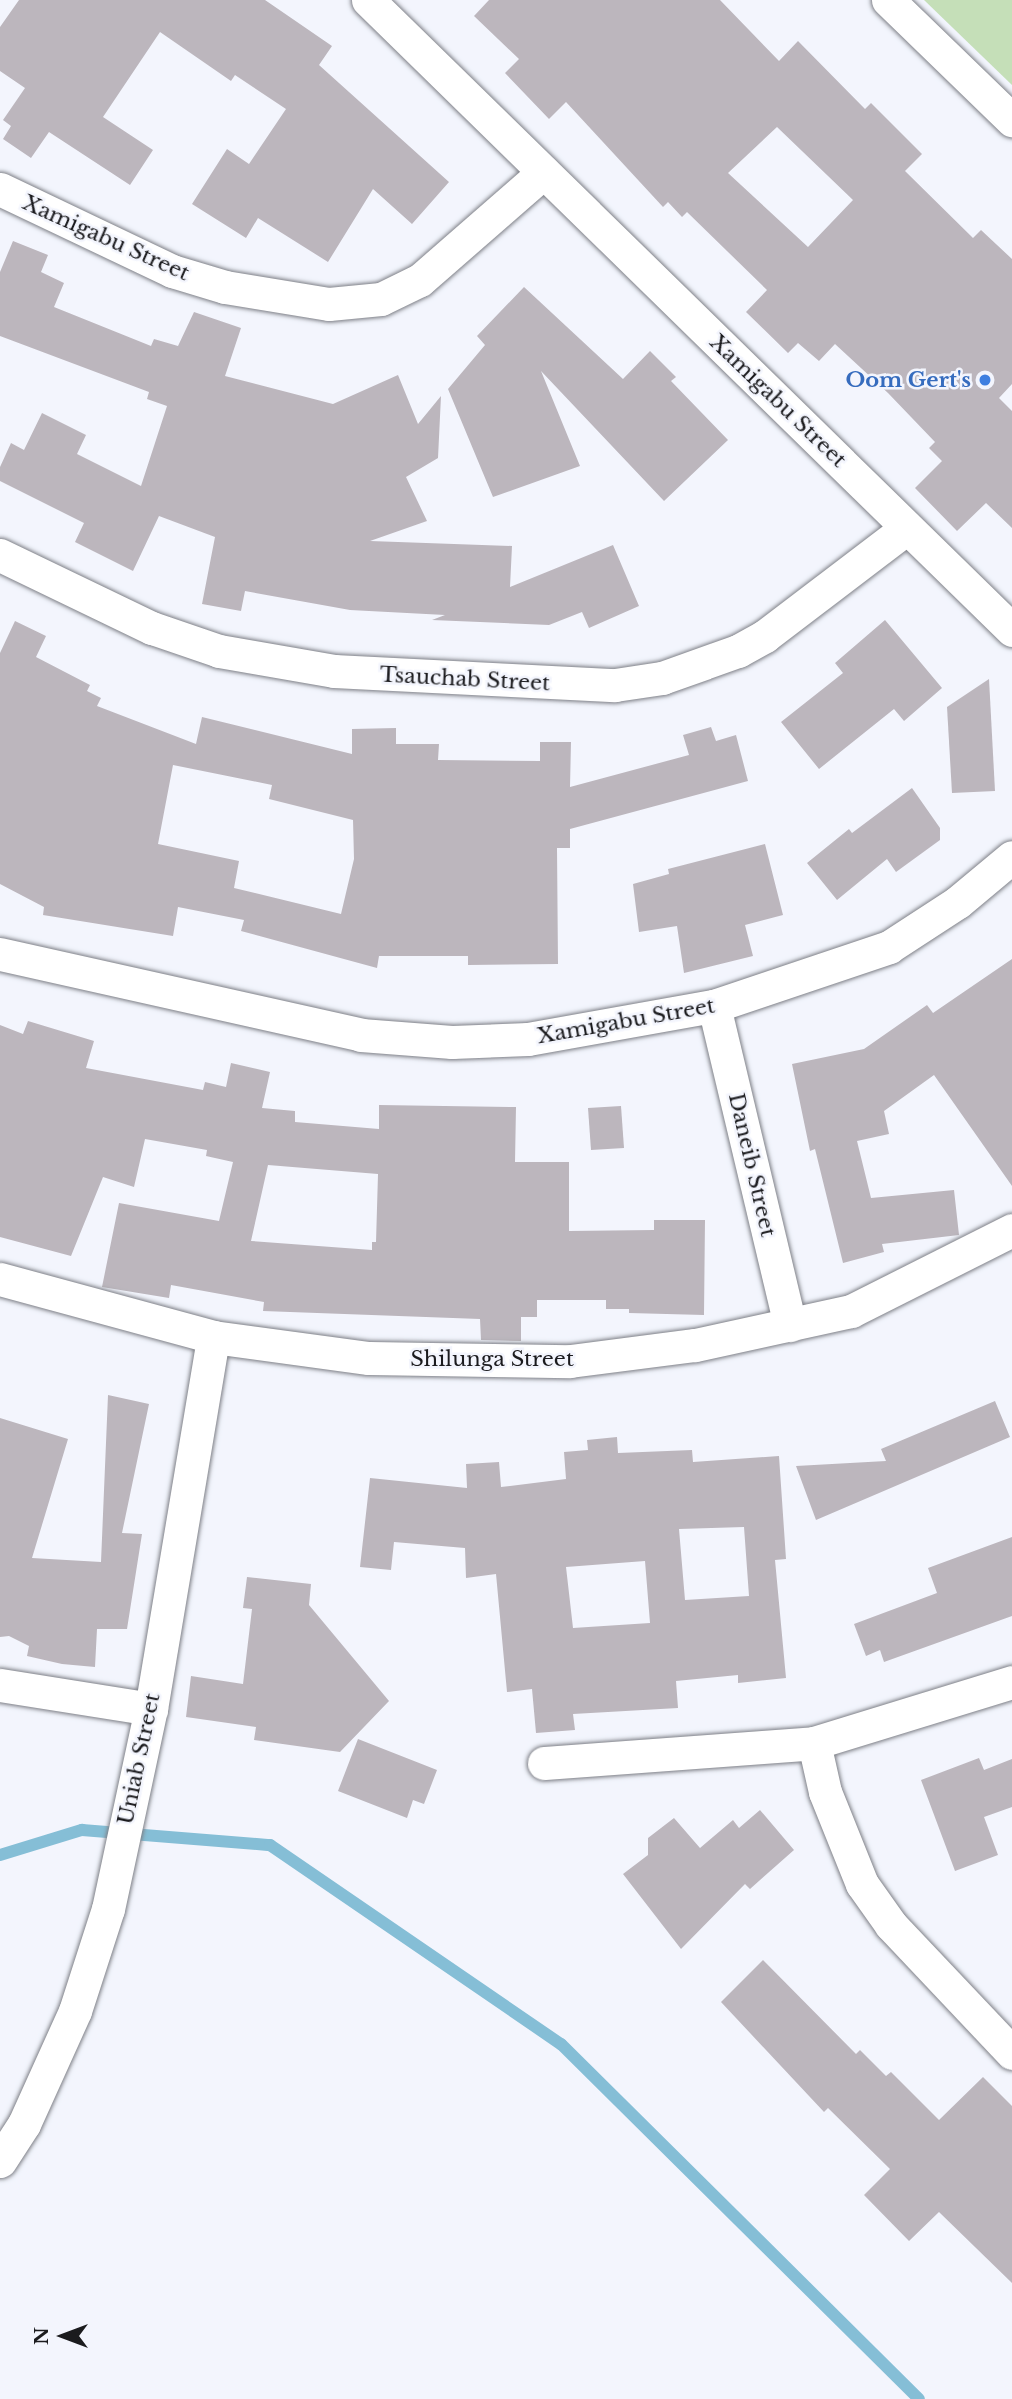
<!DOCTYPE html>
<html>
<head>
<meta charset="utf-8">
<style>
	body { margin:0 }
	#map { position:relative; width:1012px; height:2399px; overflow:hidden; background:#f3f5fd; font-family:"Libre Baskerville",serif }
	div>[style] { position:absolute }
	.green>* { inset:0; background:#c5dfb8 }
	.stream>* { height:12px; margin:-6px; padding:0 6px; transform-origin:6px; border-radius:6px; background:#85bed6 }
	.building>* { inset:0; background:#bcb6bd }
	.roads { filter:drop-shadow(0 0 2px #7e8087) drop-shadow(0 0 2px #7e8087) }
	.street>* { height:33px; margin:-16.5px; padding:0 16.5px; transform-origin:16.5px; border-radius:16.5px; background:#fff }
	.dots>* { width:19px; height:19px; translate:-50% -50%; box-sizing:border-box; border:4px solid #f3f5fd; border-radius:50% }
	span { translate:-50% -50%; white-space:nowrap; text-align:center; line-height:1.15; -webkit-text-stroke:5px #f3f5fd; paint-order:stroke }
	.street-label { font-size:21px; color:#1b1b1e }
	.shop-label { font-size:21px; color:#366cbe; font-weight:700 }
	.right { translate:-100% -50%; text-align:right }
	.north { position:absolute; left:28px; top:2301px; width:70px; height:70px; -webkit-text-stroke:5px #f3f5fd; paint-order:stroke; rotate:270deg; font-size:19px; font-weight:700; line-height:28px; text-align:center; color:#1b1b1e }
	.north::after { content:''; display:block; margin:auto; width:24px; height:32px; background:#1b1b1e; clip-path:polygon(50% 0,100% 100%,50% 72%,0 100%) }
</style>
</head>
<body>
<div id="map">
	<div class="green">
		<i style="clip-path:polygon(924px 0,1012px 0,1012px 85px)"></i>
	</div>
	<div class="stream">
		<i style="left:0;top:1855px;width:86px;rotate:-17deg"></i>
		<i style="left:82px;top:1830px;width:189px;rotate:4.6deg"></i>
		<i style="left:270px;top:1845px;width:353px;rotate:34.4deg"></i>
		<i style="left:561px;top:2044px;width:504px;rotate:44.76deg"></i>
	</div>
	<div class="building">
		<i style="clip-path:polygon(19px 0,265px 0,332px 46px,319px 65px,449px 182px,412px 224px,373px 189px,328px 262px,258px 218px,246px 238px,192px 204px,227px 149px,249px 164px,286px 109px,235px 75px,231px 81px,160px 32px,103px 117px,153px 150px,130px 185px,49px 132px,31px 158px,3px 139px,11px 126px,3px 120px,25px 88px,0 71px,0 27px)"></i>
		<i style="clip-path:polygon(evenodd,489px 0,720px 0,779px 61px,798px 41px,865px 109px,871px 103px,922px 154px,905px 171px,973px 238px,981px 230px,1012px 259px,1012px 384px,999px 398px,1012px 411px,1012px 528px,986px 503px,957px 531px,915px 488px,942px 461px,929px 448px,935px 442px,888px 393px,835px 344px,819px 361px,798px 343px,788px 353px,746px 312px,767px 290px,687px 212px,682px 217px,668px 202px,663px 207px,566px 102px,549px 119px,505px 73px,519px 59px,474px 16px,489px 0,777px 127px,853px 200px,808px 247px,728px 173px,777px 127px)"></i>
		<i style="clip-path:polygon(13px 241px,48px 255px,41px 272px,64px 283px,54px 307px,151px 346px,154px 339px,178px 346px,194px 312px,241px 328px,225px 376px,333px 404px,398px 375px,418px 424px,441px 396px,438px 458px,406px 477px,427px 521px,370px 541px,512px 546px,510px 587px,613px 545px,639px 606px,589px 628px,582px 612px,549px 625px,432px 620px,445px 615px,350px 610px,245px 591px,241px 611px,202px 604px,215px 537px,159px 516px,133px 571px,75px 542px,84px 523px,0 481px,0 467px,11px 443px,24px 450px,42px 413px,86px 435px,77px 454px,141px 486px,167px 406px,147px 399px,149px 392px,0 336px,0 272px)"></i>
		<i style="clip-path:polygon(524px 287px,623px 379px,650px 351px,676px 377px,671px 381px,728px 440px,664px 501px,541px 371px,580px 466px,493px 497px,448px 389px,485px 345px,477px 336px)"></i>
		<i style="clip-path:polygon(885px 620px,942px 688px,904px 721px,894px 709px,819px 769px,781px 722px,843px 673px,835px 663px)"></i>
		<i style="clip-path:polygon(evenodd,15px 621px,46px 636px,36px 657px,90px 685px,87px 691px,101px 698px,97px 706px,196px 744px,202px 717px,352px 754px,352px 729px,396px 728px,396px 744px,439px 744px,438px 760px,540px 761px,540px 742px,571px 742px,570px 787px,689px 755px,683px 735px,711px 727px,716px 741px,736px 735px,748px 781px,570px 829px,570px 848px,557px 848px,558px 964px,468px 965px,468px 956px,379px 956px,377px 968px,241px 931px,244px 920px,178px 907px,173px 936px,43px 915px,44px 907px,0 884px,0 653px,15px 621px,173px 765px,272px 785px,269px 799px,353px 820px,354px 859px,341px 914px,234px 888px,239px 861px,158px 844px,173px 765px)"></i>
		<i style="clip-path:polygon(989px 679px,995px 791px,952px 793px,947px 707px)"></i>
		<i style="clip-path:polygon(912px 788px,940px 828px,940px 840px,896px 872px,887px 859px,837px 900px,807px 863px,849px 829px,852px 833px)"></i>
		<i style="clip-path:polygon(765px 844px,783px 915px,745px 925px,753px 956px,684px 973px,677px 926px,639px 932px,633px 884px,669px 874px,668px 869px)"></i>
		<i style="clip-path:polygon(1012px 959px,1012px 1186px,934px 1075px,884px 1111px,889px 1134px,857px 1141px,871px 1198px,954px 1190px,959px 1235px,882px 1244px,884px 1252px,843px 1263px,815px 1149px,810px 1151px,792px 1064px,864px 1049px,927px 1005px,933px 1013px)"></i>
		<i style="clip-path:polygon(evenodd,28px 1021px,94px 1041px,86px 1068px,203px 1090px,205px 1082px,226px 1087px,231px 1063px,270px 1072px,262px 1108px,295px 1111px,295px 1122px,379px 1129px,379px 1105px,516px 1107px,515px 1162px,569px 1162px,569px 1231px,654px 1230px,654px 1220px,705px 1220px,704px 1315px,629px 1313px,629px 1309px,606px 1309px,606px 1300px,537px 1300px,537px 1317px,521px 1317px,521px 1341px,481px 1340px,480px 1319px,263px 1311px,264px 1302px,171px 1285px,169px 1298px,102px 1287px,119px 1203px,219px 1221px,233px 1162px,206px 1156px,207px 1150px,145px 1139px,134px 1187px,103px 1177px,71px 1256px,0 1237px,0 1025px,23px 1034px,28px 1021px,268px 1165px,378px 1174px,376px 1242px,372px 1242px,372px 1250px,251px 1241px,268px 1165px)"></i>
		<i style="clip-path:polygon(621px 1106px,624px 1148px,591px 1150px,588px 1108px)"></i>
		<i style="clip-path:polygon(108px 1395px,149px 1404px,122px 1533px,142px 1534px,127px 1629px,97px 1629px,95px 1667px,62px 1664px,27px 1656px,29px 1646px,9px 1636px,0 1637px,0 1418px,68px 1439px,32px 1558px,101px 1562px)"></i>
		<i style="clip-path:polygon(995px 1401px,1010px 1437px,816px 1520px,796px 1466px,886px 1461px,881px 1449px)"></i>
		<i style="clip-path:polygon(evenodd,617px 1437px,618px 1453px,692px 1450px,693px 1462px,779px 1456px,786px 1559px,775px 1560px,786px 1678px,738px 1683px,738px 1675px,676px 1681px,678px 1708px,573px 1714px,575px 1730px,536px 1733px,532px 1689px,507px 1692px,496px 1574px,466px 1578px,465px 1548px,394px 1542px,391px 1570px,360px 1567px,370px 1478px,467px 1488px,466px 1464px,499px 1462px,501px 1487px,566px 1479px,564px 1452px,588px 1450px,587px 1440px,617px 1437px,744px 1527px,749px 1596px,685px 1600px,679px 1529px,744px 1527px,617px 1437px,645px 1561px,650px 1623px,573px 1628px,566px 1567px,645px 1561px)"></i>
		<i style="clip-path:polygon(1012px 1537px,1012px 1616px,884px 1662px,880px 1650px,866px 1656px,854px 1624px,937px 1593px,928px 1568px)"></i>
		<i style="clip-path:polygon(247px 1577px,311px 1584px,309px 1605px,389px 1701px,340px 1752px,254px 1740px,256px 1727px,186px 1717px,191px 1676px,243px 1684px,252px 1609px,243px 1608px)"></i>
		<i style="clip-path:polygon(358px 1739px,437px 1770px,424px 1804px,413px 1800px,407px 1818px,338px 1791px)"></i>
		<i style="clip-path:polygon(979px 1758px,984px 1770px,1012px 1759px,1012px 1807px,984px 1817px,998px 1855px,955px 1871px,921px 1780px)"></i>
		<i style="clip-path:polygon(760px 1810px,794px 1850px,750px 1889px,745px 1884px,681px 1949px,623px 1874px,648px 1855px,648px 1838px,674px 1818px,700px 1848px,733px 1820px,739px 1828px)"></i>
		<i style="clip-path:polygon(763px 1960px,856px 2054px,860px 2050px,886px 2076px,891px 2072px,939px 2120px,983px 2077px,1012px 2106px,1012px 2283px,939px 2212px,909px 2241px,864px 2195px,890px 2169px,828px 2108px,824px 2112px,721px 2002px)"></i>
	</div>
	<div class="roads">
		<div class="street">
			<i style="left:368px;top:0;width:901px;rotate:44.37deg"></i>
			<i style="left:888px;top:0;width:173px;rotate:44.1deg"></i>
			<i style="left:0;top:189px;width:191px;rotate:25.5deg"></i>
			<i style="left:172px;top:271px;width:55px;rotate:16.8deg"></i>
			<i style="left:225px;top:287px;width:105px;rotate:9.3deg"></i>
			<i style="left:329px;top:304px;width:52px;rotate:-5.5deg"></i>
			<i style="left:381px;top:299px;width:43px;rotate:-26deg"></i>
			<i style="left:420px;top:280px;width:164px;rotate:-41.1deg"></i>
			<i style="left:0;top:555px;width:169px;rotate:25.7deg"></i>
			<i style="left:152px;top:628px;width:71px;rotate:18.9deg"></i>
			<i style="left:219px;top:651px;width:117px;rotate:9.9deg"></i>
			<i style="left:334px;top:671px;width:281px;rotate:2.9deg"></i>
			<i style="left:615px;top:685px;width:48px;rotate:-8.5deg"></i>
			<i style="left:662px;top:678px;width:81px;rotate:-19.6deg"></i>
			<i style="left:738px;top:651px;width:31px;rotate:-29deg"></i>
			<i style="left:765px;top:636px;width:178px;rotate:-37.3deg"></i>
			<i style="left:0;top:954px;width:370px;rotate:12.6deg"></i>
			<i style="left:361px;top:1035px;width:91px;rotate:4.4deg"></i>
			<i style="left:452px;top:1042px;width:76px;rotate:-2.3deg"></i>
			<i style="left:528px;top:1039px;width:189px;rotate:-10.1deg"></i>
			<i style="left:714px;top:1006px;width:185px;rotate:-18.6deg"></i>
			<i style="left:889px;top:947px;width:82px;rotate:-33.1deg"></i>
			<i style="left:958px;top:902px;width:70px;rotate:-39.8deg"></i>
			<i style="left:714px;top:1006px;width:328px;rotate:76.6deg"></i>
			<i style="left:0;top:1279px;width:221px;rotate:15.2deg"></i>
			<i style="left:213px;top:1337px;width:157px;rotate:7.7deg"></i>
			<i style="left:369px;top:1358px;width:201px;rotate:0.9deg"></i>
			<i style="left:570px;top:1361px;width:126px;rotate:-7.3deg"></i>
			<i style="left:695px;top:1345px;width:160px;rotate:-12.3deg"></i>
			<i style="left:851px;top:1311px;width:180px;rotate:-26.7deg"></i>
			<i style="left:0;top:1685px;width:153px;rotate:9deg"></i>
			<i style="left:814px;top:1743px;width:50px;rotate:77.3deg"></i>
			<i style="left:825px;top:1792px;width:99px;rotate:68.1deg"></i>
			<i style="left:862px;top:1884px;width:50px;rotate:54.7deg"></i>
			<i style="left:891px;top:1925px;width:176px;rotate:46.6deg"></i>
			<i style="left:544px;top:1763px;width:271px;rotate:-4.2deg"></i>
			<i style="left:814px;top:1743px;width:207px;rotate:-17.1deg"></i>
			<i style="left:0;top:2161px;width:44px;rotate:-57deg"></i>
			<i style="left:24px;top:2124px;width:124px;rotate:-65.7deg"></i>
			<i style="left:75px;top:2011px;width:107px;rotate:-72.1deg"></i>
			<i style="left:108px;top:1909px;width:205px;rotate:-77.9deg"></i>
			<i style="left:151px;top:1709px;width:377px;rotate:-80.5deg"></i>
		</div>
	</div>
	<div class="dots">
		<i style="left:985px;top:380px;background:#3f7fe0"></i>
	</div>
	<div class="street-label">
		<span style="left:106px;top:238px;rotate:24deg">Xamigabu Street</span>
		<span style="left:778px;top:401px;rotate:44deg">Xamigabu Street</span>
		<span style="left:465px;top:679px;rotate:3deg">Tsauchab Street</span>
		<span style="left:626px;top:1021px;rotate:-10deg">Xamigabu Street</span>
		<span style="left:752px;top:1165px;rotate:77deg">Daneib Street</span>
		<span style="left:492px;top:1359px">Shilunga Street</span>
		<span style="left:139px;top:1759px;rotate:-78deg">Uniab Street</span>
	</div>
	<div class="shop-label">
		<span class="right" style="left:971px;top:380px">Oom Gert's</span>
	</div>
	<div class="north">N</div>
</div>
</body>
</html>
